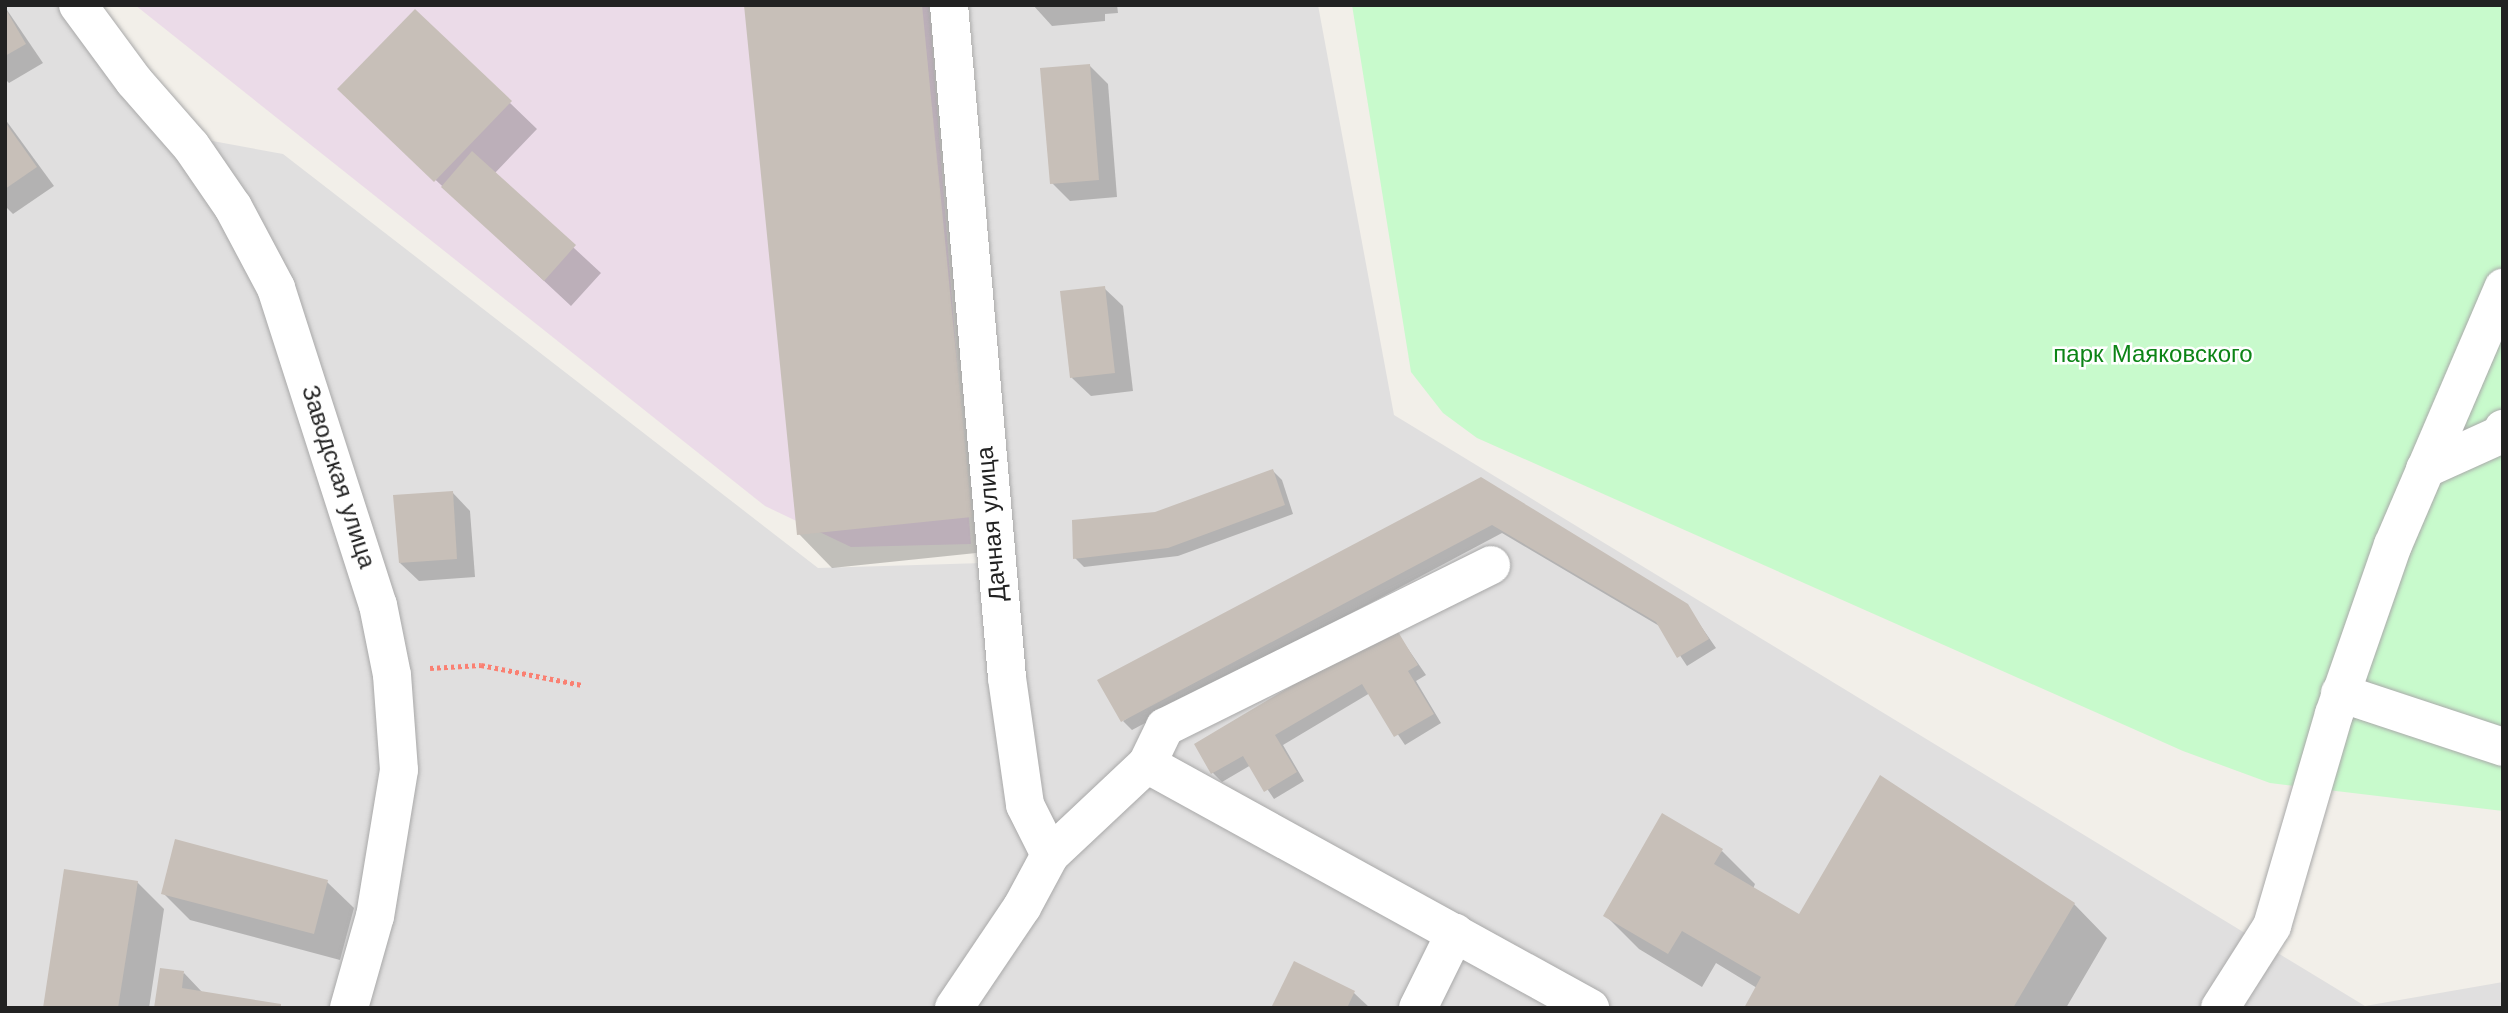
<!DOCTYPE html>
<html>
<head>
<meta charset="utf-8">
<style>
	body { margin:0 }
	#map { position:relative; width:2508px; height:1013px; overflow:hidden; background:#f2efe9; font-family:"Work Sans",sans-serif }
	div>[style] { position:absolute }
	.residential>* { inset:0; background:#e0dfdf }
	.industrial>* { inset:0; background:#ebdbe8 }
	.park>* { inset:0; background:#c8facc }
	.shadow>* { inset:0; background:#0003 }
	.building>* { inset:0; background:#c7bfb8 }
	.path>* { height:4.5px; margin-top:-2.25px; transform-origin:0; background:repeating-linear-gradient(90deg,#fa8072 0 3.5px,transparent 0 7px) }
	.roads { filter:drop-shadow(0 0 2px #a9a9a9) drop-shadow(0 0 2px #a9a9a9) }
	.minor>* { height:38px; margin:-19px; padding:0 19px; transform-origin:19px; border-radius:19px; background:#fff }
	span { translate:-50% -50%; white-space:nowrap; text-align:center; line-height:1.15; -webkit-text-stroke:5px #fff; paint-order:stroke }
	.park-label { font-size:24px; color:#0c8416 }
	.street-label { font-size:24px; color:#222 }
	.frame { position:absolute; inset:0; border:7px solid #222; pointer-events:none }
</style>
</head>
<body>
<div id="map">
	<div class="residential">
		<i style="clip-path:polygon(5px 5px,78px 5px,158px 131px,283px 154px,818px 568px,1016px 562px,969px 5px,1318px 5px,1394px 415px,2365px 1006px,2503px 982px,2503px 1008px,5px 1008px)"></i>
	</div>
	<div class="industrial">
		<i style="clip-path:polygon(135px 5px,929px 5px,971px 544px,851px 547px,765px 506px)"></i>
	</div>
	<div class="park">
		<i style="clip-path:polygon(1352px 5px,2503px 5px,2503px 811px,2270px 783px,2183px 751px,1477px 438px,1443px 413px,1411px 372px)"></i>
	</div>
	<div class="shadow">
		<i style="clip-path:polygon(746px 5px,951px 5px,1005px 550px,832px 568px,799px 534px)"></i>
		<i style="clip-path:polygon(1033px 5px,1117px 5px,1118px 13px,1105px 14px,1105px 21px,1052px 26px)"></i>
		<i style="clip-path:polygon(5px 7px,43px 63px,9px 83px,5px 79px)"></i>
		<i style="clip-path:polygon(1089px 65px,1108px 84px,1117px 197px,1070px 201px,1052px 183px)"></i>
		<i style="clip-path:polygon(510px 103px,537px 129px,494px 174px,601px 273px,571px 306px,367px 116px)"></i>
		<i style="clip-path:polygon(5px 119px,54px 186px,13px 214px,5px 206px)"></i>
		<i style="clip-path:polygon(1104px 288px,1123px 306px,1133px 391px,1091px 396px,1072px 378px)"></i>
		<i style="clip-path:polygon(1273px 471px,1282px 480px,1293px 514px,1178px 556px,1084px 567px,1075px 558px,1156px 514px)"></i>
		<i style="clip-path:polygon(1481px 479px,1687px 606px,1716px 648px,1687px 666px,1661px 627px,1502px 533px,1132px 730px,1123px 721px)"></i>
		<i style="clip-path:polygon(452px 492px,470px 511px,475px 577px,419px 581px,400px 563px)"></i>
		<i style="clip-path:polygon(1393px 627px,1426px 675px,1416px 681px,1441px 723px,1405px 745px,1370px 693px,1283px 745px,1304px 781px,1274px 799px,1251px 765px,1222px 782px,1213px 773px,1196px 745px)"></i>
		<i style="clip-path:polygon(1722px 851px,1755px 884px,1753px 889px,1799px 916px,2074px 904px,2107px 938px,2066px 1008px,1746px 1008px,1757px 988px,1716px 963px,1702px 987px,1639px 949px,1605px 915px)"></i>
		<i style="clip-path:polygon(137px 882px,164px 909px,149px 1008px,45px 1008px)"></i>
		<i style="clip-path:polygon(327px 882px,354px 908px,340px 960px,190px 920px,163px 893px)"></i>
		<i style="clip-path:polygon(1295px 963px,1354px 993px,1370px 1008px,1273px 1008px)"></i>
		<i style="clip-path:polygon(184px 973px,202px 992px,283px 1008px,156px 1008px)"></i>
	</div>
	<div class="building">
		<i style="clip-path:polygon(744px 5px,922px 5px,972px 517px,797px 535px)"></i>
		<i style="clip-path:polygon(5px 8px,26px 44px,5px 56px)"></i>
		<i style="clip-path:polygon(415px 9px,512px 101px,434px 182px,337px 89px)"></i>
		<i style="clip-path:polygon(1090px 64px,1099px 180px,1050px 184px,1040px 68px)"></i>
		<i style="clip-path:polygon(5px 122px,37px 167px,5px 189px)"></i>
		<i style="clip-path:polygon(472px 151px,576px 245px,544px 281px,441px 187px)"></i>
		<i style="clip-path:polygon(1105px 286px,1115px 373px,1070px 378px,1060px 291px)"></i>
		<i style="clip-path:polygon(1273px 469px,1285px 505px,1168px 548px,1073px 559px,1072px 520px,1155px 512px)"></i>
		<i style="clip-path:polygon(1481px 477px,1688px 604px,1709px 639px,1677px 658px,1656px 622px,1492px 525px,1121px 722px,1097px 680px)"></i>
		<i style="clip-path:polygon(453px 491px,457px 559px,399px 563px,393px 495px)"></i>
		<i style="clip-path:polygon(1394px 625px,1418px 665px,1408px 671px,1434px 714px,1394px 737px,1362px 684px,1275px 735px,1297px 772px,1264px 792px,1243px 756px,1211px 774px,1194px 744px)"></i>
		<i style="clip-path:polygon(1880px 775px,2075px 903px,2013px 1008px,1744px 1008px,1761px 977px,1682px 931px,1668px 954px,1603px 916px,1662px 813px,1723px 849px,1714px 864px,1799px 914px)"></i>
		<i style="clip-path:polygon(175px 839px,328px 880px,314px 934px,161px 894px)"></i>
		<i style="clip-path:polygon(64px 869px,138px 881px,118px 1008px,43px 1008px)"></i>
		<i style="clip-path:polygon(1294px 961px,1355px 991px,1347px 1008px,1271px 1008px)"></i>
		<i style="clip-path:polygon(160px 968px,184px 971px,182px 988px,281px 1004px,281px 1008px,154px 1008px)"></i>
	</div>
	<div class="path">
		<i style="left:430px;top:668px;width:51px;rotate:-3.4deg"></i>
		<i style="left:481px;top:665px;width:103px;rotate:11.2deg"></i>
	</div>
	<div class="roads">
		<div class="minor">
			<i style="left:78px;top:5px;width:94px;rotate:53.6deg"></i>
			<i style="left:134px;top:81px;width:86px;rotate:48.8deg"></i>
			<i style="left:191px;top:146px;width:74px;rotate:55.5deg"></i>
			<i style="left:233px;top:207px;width:92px;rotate:62deg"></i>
			<i style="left:276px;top:288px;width:333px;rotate:72.2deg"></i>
			<i style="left:378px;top:605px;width:71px;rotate:78.7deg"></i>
			<i style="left:392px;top:675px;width:95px;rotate:85.8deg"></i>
			<i style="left:399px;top:770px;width:148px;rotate:99.3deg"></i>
			<i style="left:375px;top:916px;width:96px;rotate:105.8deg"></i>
			<i style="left:949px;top:5px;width:675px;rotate:85.07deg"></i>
			<i style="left:1007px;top:678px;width:128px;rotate:81.9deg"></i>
			<i style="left:1025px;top:805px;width:56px;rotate:63.4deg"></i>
			<i style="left:1050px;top:855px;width:59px;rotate:118.3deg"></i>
			<i style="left:1022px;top:907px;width:122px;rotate:124deg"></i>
			<i style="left:2425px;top:469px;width:82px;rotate:-24.4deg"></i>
			<i style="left:2500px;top:435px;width:7px;rotate:-63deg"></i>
			<i style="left:2340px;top:693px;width:172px;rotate:18.3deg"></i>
			<i style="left:1147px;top:764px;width:506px;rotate:28.85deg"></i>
			<i style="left:1050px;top:855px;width:133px;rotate:-43.2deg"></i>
			<i style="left:1147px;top:764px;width:41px;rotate:-64.1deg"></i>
			<i style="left:1165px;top:727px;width:364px;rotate:-26.4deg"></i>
			<i style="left:1418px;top:1008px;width:84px;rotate:-63.7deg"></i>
			<i style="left:2220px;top:1008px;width:97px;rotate:-57.6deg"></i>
			<i style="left:2272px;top:926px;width:221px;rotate:-73.7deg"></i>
			<i style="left:2334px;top:714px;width:179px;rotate:-70.8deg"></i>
			<i style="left:2393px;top:545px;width:280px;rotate:-66.8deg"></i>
		</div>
	</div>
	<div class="park-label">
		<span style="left:2153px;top:355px">парк Маяковского</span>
	</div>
	<div class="street-label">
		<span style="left:338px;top:477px;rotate:72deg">Заводская улица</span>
		<span style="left:992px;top:524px;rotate:-95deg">Дачная улица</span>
	</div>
	<div class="frame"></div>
</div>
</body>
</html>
